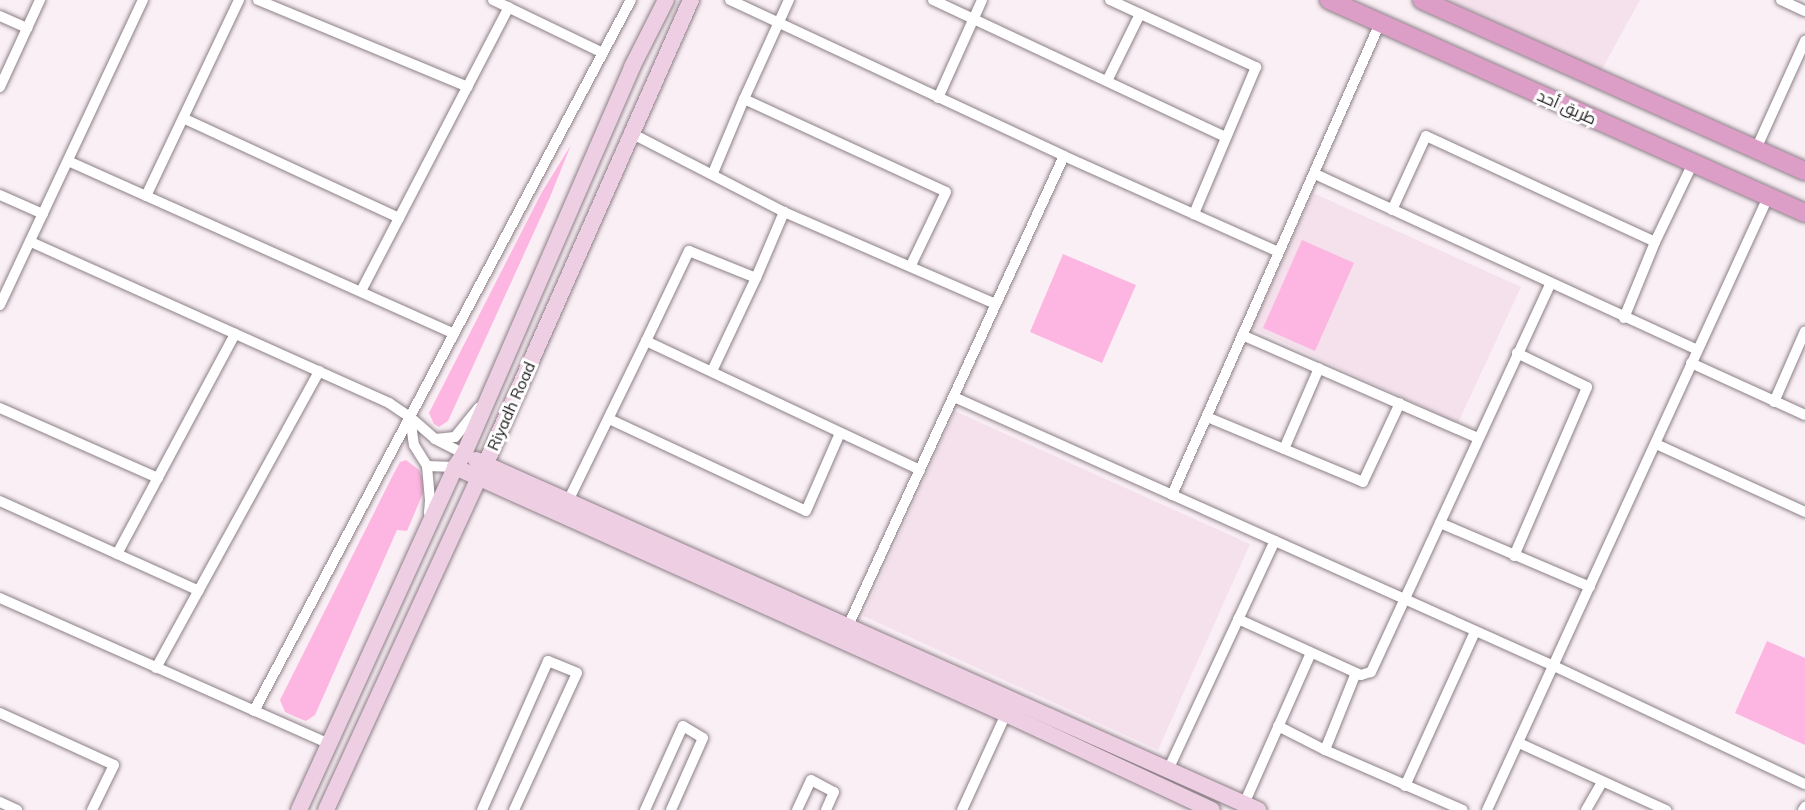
<!DOCTYPE html>
<html>
<head>
<meta charset="utf-8">
<style>
	body { margin:0 }
	#map { position:relative; width:1805px; height:810px; overflow:hidden; background:#fbeff6; font-family:Mulish,Cairo,sans-serif }
	div>[style] { position:absolute }
	.built>* { inset:0; background:#f4e1ec }
	.green>* { inset:0; background:#fdb6e1 }
	.roads { filter:drop-shadow(0 0 2px #8b8086) drop-shadow(0 0 2px #8b8086) }
	.street>* { height:10px; margin:-5px; padding:0 5px; transform-origin:5px; border-radius:5px; background:#fff }
	.secondary>* { height:16px; margin:-8px; padding:0 8px; transform-origin:8px; border-radius:8px; background:#eecee3 }
	.primary>* { height:18px; margin:-9px; padding:0 9px; transform-origin:9px; border-radius:9px; background:#dc9dc7 }
	span { translate:-50% -50%; white-space:nowrap; text-align:center; line-height:1.15; -webkit-text-stroke:6px #fff; paint-order:stroke }
	.street-label { font-size:16px; color:#1e1a1c }
</style>
</head>
<body>
<div id="map">
	<div class="built">
		<i style="clip-path:polygon(1449px 0,1640px 0,1601px 71px)"></i>
		<i style="clip-path:polygon(1313px 193px,1521px 287px,1458px 423px,1252px 328px)"></i>
		<i style="clip-path:polygon(955px 411px,1250px 544px,1158px 750px,863px 616px)"></i>
	</div>
	<div class="green">
		<i style="clip-path:polygon(571px 145px,550px 197px,448px 421px,439px 427px,434px 424px,429px 413px,542px 192px)"></i>
		<i style="clip-path:polygon(1302px 240px,1354px 263px,1315px 351px,1263px 328px)"></i>
		<i style="clip-path:polygon(1063px 254px,1136px 285px,1102px 363px,1030px 332px)"></i>
		<i style="clip-path:polygon(406px 460px,419px 470px,423px 480px,423px 493px,407px 531px,397px 530px,315px 715px,306px 721px,296px 717px,285px 712px,280px 700px,394px 473px,400px 462px)"></i>
		<i style="clip-path:polygon(1767px 641px,1805px 658px,1805px 745px,1735px 713px)"></i>
	</div>
	<div class="roads">
		<div class="street">
			<i style="left:258px;top:0;width:227px;rotate:22.5deg"></i>
			<i style="left:493px;top:0;width:122px;rotate:25.7deg"></i>
			<i style="left:730px;top:0;width:369px;rotate:25deg"></i>
			<i style="left:1064px;top:156px;width:235px;rotate:24.1deg"></i>
			<i style="left:933px;top:0;width:323px;rotate:25.1deg"></i>
			<i style="left:1110px;top:0;width:161px;rotate:24.7deg"></i>
			<i style="left:1256px;top:67px;width:160px;rotate:112.9deg"></i>
			<i style="left:1781px;top:0;width:26px;rotate:25deg"></i>
			<i style="left:0;top:16px;width:30px;rotate:24deg"></i>
			<i style="left:1107px;top:81px;width:75px;rotate:-63.8deg"></i>
			<i style="left:0;top:87px;width:96px;rotate:-65.3deg"></i>
			<i style="left:938px;top:98px;width:107px;rotate:-65.8deg"></i>
			<i style="left:744px;top:99px;width:109px;rotate:-65.6deg"></i>
			<i style="left:185px;top:119px;width:236px;rotate:24.8deg"></i>
			<i style="left:631px;top:133px;width:172px;rotate:27.3deg"></i>
			<i style="left:784px;top:212px;width:231px;rotate:23.5deg"></i>
			<i style="left:1756px;top:149px;width:119px;rotate:-65.6deg"></i>
			<i style="left:68px;top:161px;width:423px;rotate:24.1deg"></i>
			<i style="left:713px;top:173px;width:80px;rotate:-67.3deg"></i>
			<i style="left:744px;top:99px;width:222px;rotate:24.7deg"></i>
			<i style="left:946px;top:192px;width:81px;rotate:115.6deg"></i>
			<i style="left:1315px;top:174px;width:421px;rotate:24.7deg"></i>
			<i style="left:0;top:195px;width:47px;rotate:23.8deg"></i>
			<i style="left:146px;top:196px;width:217px;rotate:-64.6deg"></i>
			<i style="left:1392px;top:210px;width:81px;rotate:-65.3deg"></i>
			<i style="left:1426px;top:136px;width:252px;rotate:24.8deg"></i>
			<i style="left:31px;top:242px;width:393px;rotate:24.2deg"></i>
			<i style="left:389px;top:403px;width:25px;rotate:34deg"></i>
			<i style="left:410px;top:417px;width:33px;rotate:41deg"></i>
			<i style="left:435px;top:439px;width:33px;rotate:27deg"></i>
			<i style="left:361px;top:291px;width:320px;rotate:-62.5deg"></i>
			<i style="left:0;top:305px;width:337px;rotate:-64.9deg"></i>
			<i style="left:1624px;top:318px;width:82px;rotate:-67.8deg"></i>
			<i style="left:1655px;top:242px;width:88px;rotate:-64.3deg"></i>
			<i style="left:1242px;top:335px;width:257px;rotate:23.6deg"></i>
			<i style="left:646px;top:341px;width:100px;rotate:-64.5deg"></i>
			<i style="left:689px;top:251px;width:72px;rotate:21.9deg"></i>
			<i style="left:1691px;top:363px;width:125px;rotate:24.5deg"></i>
			<i style="left:712px;top:371px;width:103px;rotate:-64.7deg"></i>
			<i style="left:756px;top:278px;width:72px;rotate:-67deg"></i>
			<i style="left:954px;top:397px;width:658px;rotate:24.15deg"></i>
			<i style="left:1554px;top:666px;width:277px;rotate:25.2deg"></i>
			<i style="left:1774px;top:402px;width:77px;rotate:-66.4deg"></i>
			<i style="left:0;top:408px;width:173px;rotate:23.9deg"></i>
			<i style="left:410px;top:417px;width:28px;rotate:82deg"></i>
			<i style="left:414px;top:445px;width:25px;rotate:58deg"></i>
			<i style="left:427px;top:466px;width:28px;rotate:2deg"></i>
			<i style="left:1207px;top:417px;width:169px;rotate:22.6deg"></i>
			<i style="left:1363px;top:482px;width:87px;rotate:-64.9deg"></i>
			<i style="left:609px;top:419px;width:217px;rotate:25deg"></i>
			<i style="left:806px;top:511px;width:85px;rotate:-66.4deg"></i>
			<i style="left:435px;top:439px;width:20px;rotate:-6deg"></i>
			<i style="left:455px;top:437px;width:38px;rotate:-51deg"></i>
			<i style="left:1656px;top:444px;width:164px;rotate:24.5deg"></i>
			<i style="left:1284px;top:449px;width:88px;rotate:-66.6deg"></i>
			<i style="left:427px;top:466px;width:35px;rotate:85deg"></i>
			<i style="left:430px;top:501px;width:12px;rotate:95deg"></i>
			<i style="left:1172px;top:495px;width:516px;rotate:-66.22deg"></i>
			<i style="left:0;top:501px;width:218px;rotate:24.3deg"></i>
			<i style="left:568px;top:501px;width:178px;rotate:-64deg"></i>
			<i style="left:646px;top:341px;width:303px;rotate:25.2deg"></i>
			<i style="left:1440px;top:523px;width:163px;rotate:23.1deg"></i>
			<i style="left:117px;top:554px;width:250px;rotate:-61.8deg"></i>
			<i style="left:1514px;top:556px;width:184px;rotate:-66.6deg"></i>
			<i style="left:1587px;top:387px;width:78px;rotate:-154.1deg"></i>
			<i style="left:0;top:598px;width:361px;rotate:23.9deg"></i>
			<i style="left:1238px;top:619px;width:135px;rotate:24.5deg"></i>
			<i style="left:1361px;top:675px;width:10px;rotate:-17deg"></i>
			<i style="left:1371px;top:672px;width:427px;rotate:-65.2deg"></i>
			<i style="left:848px;top:626px;width:517px;rotate:-65.32deg"></i>
			<i style="left:156px;top:668px;width:339px;rotate:-61.2deg"></i>
			<i style="left:254px;top:711px;width:805px;rotate:-62.07deg"></i>
			<i style="left:0;top:713px;width:125px;rotate:24.5deg"></i>
			<i style="left:114px;top:765px;width:50px;rotate:116.1deg"></i>
			<i style="left:1278px;top:726px;width:53px;rotate:27.1deg"></i>
			<i style="left:1325px;top:750px;width:150px;rotate:23.5deg"></i>
			<i style="left:1519px;top:743px;width:162px;rotate:24.5deg"></i>
			<i style="left:1325px;top:750px;width:83px;rotate:-68.1deg"></i>
			<i style="left:1168px;top:770px;width:253px;rotate:-65deg"></i>
			<i style="left:1405px;top:786px;width:169px;rotate:-65.6deg"></i>
			<i style="left:0;top:802px;width:19px;rotate:25deg"></i>
			<i style="left:1244px;top:804px;width:165px;rotate:-66.1deg"></i>
			<i style="left:482px;top:810px;width:163px;rotate:-66.1deg"></i>
			<i style="left:548px;top:661px;width:31px;rotate:22deg"></i>
			<i style="left:577px;top:673px;width:151px;rotate:114.7deg"></i>
			<i style="left:645px;top:810px;width:92px;rotate:-65.7deg"></i>
			<i style="left:683px;top:726px;width:23px;rotate:31deg"></i>
			<i style="left:703px;top:738px;width:79px;rotate:114deg"></i>
			<i style="left:797px;top:810px;width:33px;rotate:-65deg"></i>
			<i style="left:811px;top:780px;width:26px;rotate:28deg"></i>
			<i style="left:834px;top:792px;width:20px;rotate:114deg"></i>
			<i style="left:962px;top:810px;width:106px;rotate:-65.4deg"></i>
			<i style="left:1487px;top:810px;width:677px;rotate:-65.37deg"></i>
			<i style="left:1586px;top:810px;width:32px;rotate:-60deg"></i>
			<i style="left:1803px;top:810px;width:4px;rotate:-56deg"></i>
		</div>
		<div class="secondary">
			<i style="left:476px;top:460px;width:857px;rotate:24.11deg"></i>
			<i style="left:455px;top:467px;width:604px;rotate:24.15deg"></i>
			<i style="left:1006px;top:714px;width:227px;rotate:25deg"></i>
			<i style="left:299px;top:810px;width:377px;rotate:-65.5deg"></i>
			<i style="left:455px;top:467px;width:16px;rotate:-55deg"></i>
			<i style="left:464px;top:454px;width:422px;rotate:-66.5deg"></i>
			<i style="left:632px;top:67px;width:75px;rotate:-63.1deg"></i>
			<i style="left:326px;top:810px;width:380px;rotate:-65.3deg"></i>
			<i style="left:485px;top:465px;width:509px;rotate:-66.11deg"></i>
		</div>
		<div class="primary">
			<i style="left:1329px;top:0;width:521px;rotate:24.11deg"></i>
			<i style="left:1422px;top:0;width:419px;rotate:24.1deg"></i>
		</div>
	</div>
	<div class="street-label">
		<span style="left:1567px;top:107px;rotate:24deg">طريق أحد</span>
		<span style="left:511px;top:406px;rotate:-66deg">Riyadh Road</span>
	</div>
</div>
</body>
</html>
